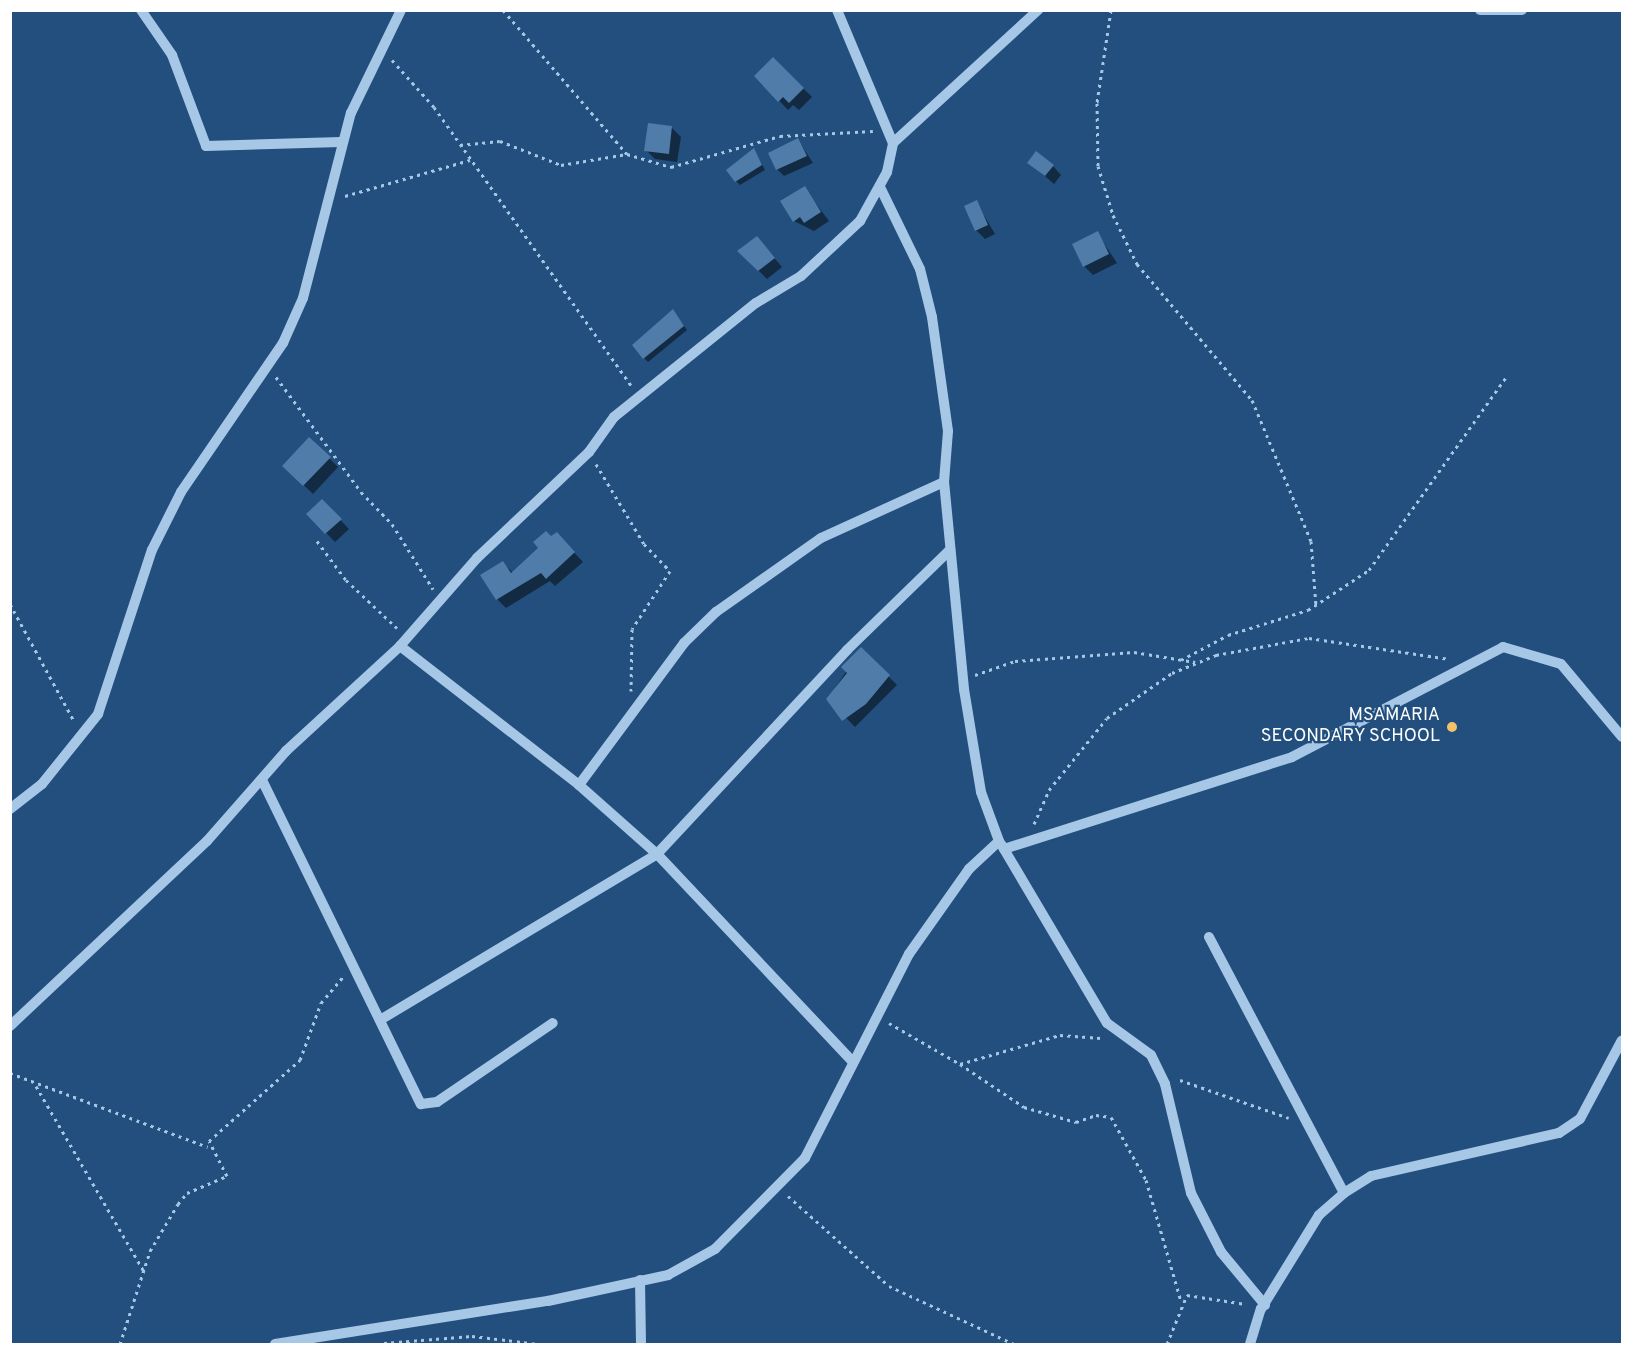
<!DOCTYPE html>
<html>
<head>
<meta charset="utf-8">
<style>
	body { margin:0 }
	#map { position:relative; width:1633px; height:1355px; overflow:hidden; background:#224f7d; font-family:Overpass,sans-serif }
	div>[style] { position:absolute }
	.shadow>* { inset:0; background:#0007 }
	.building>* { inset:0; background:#4f7ca8 }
	.path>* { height:3px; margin-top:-1.5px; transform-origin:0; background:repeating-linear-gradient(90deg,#a6c7e6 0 3px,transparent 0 7.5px) }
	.minor>* { height:10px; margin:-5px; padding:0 5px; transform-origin:5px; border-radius:5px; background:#a6c7e6 }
	.dots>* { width:16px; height:16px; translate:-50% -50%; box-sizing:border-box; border:3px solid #224f7d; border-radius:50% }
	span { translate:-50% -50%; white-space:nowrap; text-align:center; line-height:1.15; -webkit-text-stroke:4.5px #224f7d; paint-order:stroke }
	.poi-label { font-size:18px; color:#fff }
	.right { translate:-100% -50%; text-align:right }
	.frame { position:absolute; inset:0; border:12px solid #fff; pointer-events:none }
</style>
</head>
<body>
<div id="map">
	<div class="shadow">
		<i style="clip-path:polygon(773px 59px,812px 97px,799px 110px,793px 105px,788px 110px,756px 76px)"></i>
		<i style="clip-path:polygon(672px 128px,681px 137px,677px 162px,655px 159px,646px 150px)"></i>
		<i style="clip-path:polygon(798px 140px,813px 163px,784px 176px,777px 169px)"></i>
		<i style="clip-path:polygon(754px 150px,765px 170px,740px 185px,736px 181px)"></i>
		<i style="clip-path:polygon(1029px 162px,1053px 166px,1061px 175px,1054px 184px)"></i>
		<i style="clip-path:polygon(804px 188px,829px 221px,814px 231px,794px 221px)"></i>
		<i style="clip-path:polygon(976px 202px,995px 234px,985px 239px,976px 230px)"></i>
		<i style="clip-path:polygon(1097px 233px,1117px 263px,1093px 275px,1084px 266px)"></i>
		<i style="clip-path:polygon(757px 238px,782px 267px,767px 279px,739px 251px)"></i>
		<i style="clip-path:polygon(673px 311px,687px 330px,648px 362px,644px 358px)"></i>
		<i style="clip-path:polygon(310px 439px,338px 467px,313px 494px,284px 466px)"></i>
		<i style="clip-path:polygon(322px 501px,349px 529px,335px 542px,308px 514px)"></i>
		<i style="clip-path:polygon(552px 538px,565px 543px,583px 562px,555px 586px,550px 581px,506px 608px,497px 599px,503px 563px,513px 573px)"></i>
		<i style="clip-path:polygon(861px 649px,897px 685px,855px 727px,828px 699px)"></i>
	</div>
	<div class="building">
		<i style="clip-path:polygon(773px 57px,804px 88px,789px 103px,783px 97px,778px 102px,754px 76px)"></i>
		<i style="clip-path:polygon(648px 123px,672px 126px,669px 154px,644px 151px)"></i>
		<i style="clip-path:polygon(798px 138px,807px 156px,776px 170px,768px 153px)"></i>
		<i style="clip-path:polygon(754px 148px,762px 165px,735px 182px,726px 170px)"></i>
		<i style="clip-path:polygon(1036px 151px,1054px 165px,1045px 176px,1027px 163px)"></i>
		<i style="clip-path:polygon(805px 186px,821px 212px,804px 223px,800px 217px,793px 222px,780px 201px)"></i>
		<i style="clip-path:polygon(977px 200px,988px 225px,975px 231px,964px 206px)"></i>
		<i style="clip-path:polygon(1098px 231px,1109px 254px,1083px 267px,1072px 244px)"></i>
		<i style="clip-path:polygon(757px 236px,775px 258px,758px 271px,737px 251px)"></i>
		<i style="clip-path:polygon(673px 309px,684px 326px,643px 359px,632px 345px)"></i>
		<i style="clip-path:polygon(309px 437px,331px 457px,303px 486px,282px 466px)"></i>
		<i style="clip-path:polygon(322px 499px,342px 519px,325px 534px,306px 514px)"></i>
		<i style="clip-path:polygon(546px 531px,551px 536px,557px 532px,575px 552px,546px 579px,541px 573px,496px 600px,480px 575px,503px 561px,511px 573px,538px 548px,533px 542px)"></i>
		<i style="clip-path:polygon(861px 647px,890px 675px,866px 704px,842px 721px,826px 699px,847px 673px,841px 667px)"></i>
	</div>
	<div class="path">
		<i style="left:503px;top:10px;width:190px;rotate:49.3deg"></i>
		<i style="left:1111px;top:10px;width:94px;rotate:98.6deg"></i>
		<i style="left:1097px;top:103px;width:63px;rotate:89.1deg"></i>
		<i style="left:1098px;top:166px;width:51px;rotate:73deg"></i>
		<i style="left:1113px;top:215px;width:55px;rotate:63.9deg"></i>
		<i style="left:1137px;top:264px;width:178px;rotate:49.8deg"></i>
		<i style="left:1252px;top:400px;width:153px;rotate:67.3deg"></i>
		<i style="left:1311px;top:541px;width:65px;rotate:85.6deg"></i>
		<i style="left:392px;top:60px;width:63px;rotate:48.2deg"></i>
		<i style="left:434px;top:107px;width:341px;rotate:54.7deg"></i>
		<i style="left:460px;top:145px;width:40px;rotate:-5.7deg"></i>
		<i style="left:500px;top:141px;width:66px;rotate:21.5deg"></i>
		<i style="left:561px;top:165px;width:67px;rotate:-9.5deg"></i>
		<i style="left:627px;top:154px;width:46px;rotate:16.5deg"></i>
		<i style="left:671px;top:167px;width:113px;rotate:-15.9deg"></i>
		<i style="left:780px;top:136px;width:93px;rotate:-3.1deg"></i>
		<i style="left:345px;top:196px;width:130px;rotate:-16.1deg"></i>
		<i style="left:276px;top:377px;width:143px;rotate:53.5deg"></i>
		<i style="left:361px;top:492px;width:45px;rotate:45.9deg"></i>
		<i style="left:392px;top:524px;width:77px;rotate:57.8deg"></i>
		<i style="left:596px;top:464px;width:93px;rotate:59deg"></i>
		<i style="left:644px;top:544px;width:37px;rotate:46deg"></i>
		<i style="left:670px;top:571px;width:69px;rotate:123.2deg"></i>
		<i style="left:632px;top:629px;width:62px;rotate:90.9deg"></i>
		<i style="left:317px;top:541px;width:49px;rotate:53.4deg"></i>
		<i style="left:346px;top:580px;width:70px;rotate:43.3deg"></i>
		<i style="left:10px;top:604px;width:133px;rotate:61.3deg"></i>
		<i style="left:1181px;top:660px;width:53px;rotate:-28deg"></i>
		<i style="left:1228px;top:635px;width:84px;rotate:-17.4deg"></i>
		<i style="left:1308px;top:610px;width:73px;rotate:-33.3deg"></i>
		<i style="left:1369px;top:570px;width:238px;rotate:-54.6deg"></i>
		<i style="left:975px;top:675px;width:42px;rotate:-19.3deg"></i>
		<i style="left:1015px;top:661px;width:119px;rotate:-4.3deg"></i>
		<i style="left:1134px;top:652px;width:62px;rotate:9.3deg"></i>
		<i style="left:1034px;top:824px;width:37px;rotate:-66deg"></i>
		<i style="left:1049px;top:790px;width:92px;rotate:-51.1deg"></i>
		<i style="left:1107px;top:718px;width:79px;rotate:-34.7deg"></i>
		<i style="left:1172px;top:673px;width:48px;rotate:-22.2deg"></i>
		<i style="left:1216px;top:655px;width:95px;rotate:-10.4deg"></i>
		<i style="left:1309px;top:638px;width:142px;rotate:8.5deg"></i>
		<i style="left:889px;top:1023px;width:82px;rotate:30deg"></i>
		<i style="left:960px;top:1064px;width:104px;rotate:-16.2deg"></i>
		<i style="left:1060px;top:1035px;width:41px;rotate:4.2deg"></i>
		<i style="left:960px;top:1064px;width:77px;rotate:33.9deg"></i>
		<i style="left:1024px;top:1107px;width:54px;rotate:16.1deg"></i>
		<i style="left:1076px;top:1122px;width:21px;rotate:-19deg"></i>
		<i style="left:1096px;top:1115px;width:15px;rotate:8deg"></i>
		<i style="left:1111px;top:1117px;width:72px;rotate:60.9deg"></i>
		<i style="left:1146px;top:1180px;width:126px;rotate:73.9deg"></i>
		<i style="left:10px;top:1073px;width:211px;rotate:20.5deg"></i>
		<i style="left:1180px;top:1080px;width:115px;rotate:19.2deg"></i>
		<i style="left:36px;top:1086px;width:213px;rotate:59.8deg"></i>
		<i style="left:788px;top:1196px;width:135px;rotate:41.7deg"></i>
		<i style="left:889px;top:1286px;width:138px;rotate:24.9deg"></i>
		<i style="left:384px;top:1343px;width:88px;rotate:-4.5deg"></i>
		<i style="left:472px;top:1336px;width:66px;rotate:6.9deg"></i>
		<i style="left:120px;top:1344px;width:98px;rotate:-72.1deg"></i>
		<i style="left:150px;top:1251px;width:55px;rotate:-59.2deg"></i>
		<i style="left:178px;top:1204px;width:14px;rotate:-51deg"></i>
		<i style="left:187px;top:1193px;width:43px;rotate:-23deg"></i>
		<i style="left:227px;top:1176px;width:39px;rotate:-117deg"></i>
		<i style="left:209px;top:1141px;width:122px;rotate:-41.7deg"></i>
		<i style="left:300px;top:1060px;width:61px;rotate:-69.8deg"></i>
		<i style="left:321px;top:1003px;width:34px;rotate:-50deg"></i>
		<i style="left:1167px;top:1344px;width:53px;rotate:-67.8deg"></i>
		<i style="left:1187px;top:1295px;width:59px;rotate:8.8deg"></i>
	</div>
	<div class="minor">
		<i style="left:141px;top:10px;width:55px;rotate:55.4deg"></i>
		<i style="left:172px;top:55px;width:97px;rotate:69.5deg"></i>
		<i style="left:206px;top:146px;width:135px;rotate:-1.7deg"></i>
		<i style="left:837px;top:10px;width:144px;rotate:67.2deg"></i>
		<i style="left:1480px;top:10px;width:42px"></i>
		<i style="left:400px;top:646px;width:227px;rotate:37.8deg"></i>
		<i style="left:579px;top:785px;width:104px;rotate:41.5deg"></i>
		<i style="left:657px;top:854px;width:283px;rotate:46.7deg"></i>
		<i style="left:262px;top:780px;width:361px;rotate:63.9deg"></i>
		<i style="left:421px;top:1104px;width:16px;rotate:-7deg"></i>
		<i style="left:437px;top:1102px;width:140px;rotate:-34.3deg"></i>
		<i style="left:579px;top:785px;width:177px;rotate:-53.5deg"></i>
		<i style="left:684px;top:643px;width:45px;rotate:-44.1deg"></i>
		<i style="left:716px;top:612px;width:128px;rotate:-35.2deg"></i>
		<i style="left:821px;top:538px;width:135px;rotate:-24.5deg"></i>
		<i style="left:10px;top:809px;width:41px;rotate:-38deg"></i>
		<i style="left:42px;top:784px;width:90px;rotate:-51.3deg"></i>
		<i style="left:98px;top:714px;width:173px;rotate:-71.8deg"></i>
		<i style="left:152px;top:550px;width:65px;rotate:-63.4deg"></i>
		<i style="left:181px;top:492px;width:181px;rotate:-55.6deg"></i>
		<i style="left:283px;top:343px;width:49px;rotate:-66deg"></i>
		<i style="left:303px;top:298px;width:191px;rotate:-75.5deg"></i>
		<i style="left:351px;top:113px;width:114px;rotate:-64.1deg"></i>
		<i style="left:1001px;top:844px;width:208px;rotate:59.4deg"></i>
		<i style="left:1107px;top:1023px;width:54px;rotate:36deg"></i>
		<i style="left:1151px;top:1055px;width:32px;rotate:64deg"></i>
		<i style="left:1165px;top:1084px;width:112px;rotate:76.6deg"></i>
		<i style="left:1191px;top:1193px;width:66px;rotate:63deg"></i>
		<i style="left:1221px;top:1252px;width:69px;rotate:50.3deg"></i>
		<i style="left:1004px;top:849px;width:302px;rotate:-17.7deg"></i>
		<i style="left:1292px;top:757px;width:238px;rotate:-27.5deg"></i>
		<i style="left:1503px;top:647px;width:60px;rotate:16.3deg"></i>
		<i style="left:1561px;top:664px;width:95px;rotate:50.1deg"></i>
		<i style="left:1209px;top:937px;width:289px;rotate:62.2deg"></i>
		<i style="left:380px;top:1020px;width:323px;rotate:-30.9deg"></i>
		<i style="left:657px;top:854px;width:279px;rotate:-47deg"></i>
		<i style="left:847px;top:650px;width:144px;rotate:-44.2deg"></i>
		<i style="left:10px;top:1026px;width:270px;rotate:-43.2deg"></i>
		<i style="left:207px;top:841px;width:120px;rotate:-48.7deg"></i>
		<i style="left:286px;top:751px;width:155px;rotate:-42.6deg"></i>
		<i style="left:400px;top:646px;width:117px;rotate:-48.8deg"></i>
		<i style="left:477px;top:558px;width:154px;rotate:-43.4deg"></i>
		<i style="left:589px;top:452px;width:43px;rotate:-54.5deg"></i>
		<i style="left:614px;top:417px;width:182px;rotate:-38.8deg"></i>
		<i style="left:756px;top:303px;width:52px;rotate:-31deg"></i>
		<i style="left:801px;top:276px;width:81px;rotate:-43deg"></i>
		<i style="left:860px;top:221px;width:56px;rotate:-61.1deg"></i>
		<i style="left:887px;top:172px;width:30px;rotate:-78deg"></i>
		<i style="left:893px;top:143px;width:197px;rotate:-42.5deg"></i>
		<i style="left:640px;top:1280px;width:64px;rotate:89.1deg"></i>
		<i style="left:275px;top:1344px;width:276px;rotate:-9deg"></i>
		<i style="left:548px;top:1301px;width:123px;rotate:-12.2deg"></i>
		<i style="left:668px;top:1275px;width:54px;rotate:-29deg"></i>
		<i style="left:715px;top:1249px;width:128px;rotate:-45.3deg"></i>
		<i style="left:805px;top:1158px;width:229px;rotate:-63deg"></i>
		<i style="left:909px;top:954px;width:104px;rotate:-54.8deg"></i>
		<i style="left:969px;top:869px;width:41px;rotate:-43deg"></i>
		<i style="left:999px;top:841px;width:52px;rotate:-110.2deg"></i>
		<i style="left:981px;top:792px;width:104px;rotate:-99.4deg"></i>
		<i style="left:964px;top:689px;width:208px;rotate:-95.5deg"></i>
		<i style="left:944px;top:482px;width:51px;rotate:-85.5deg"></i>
		<i style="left:948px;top:431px;width:115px;rotate:-98deg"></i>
		<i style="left:932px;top:317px;width:49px;rotate:-104deg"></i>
		<i style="left:920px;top:269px;width:91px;rotate:-116deg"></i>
		<i style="left:1250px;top:1344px;width:37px;rotate:-73deg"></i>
		<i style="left:1261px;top:1309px;width:110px;rotate:-58.3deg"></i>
		<i style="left:1319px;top:1215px;width:33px;rotate:-41deg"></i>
		<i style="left:1344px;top:1193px;width:32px;rotate:-32deg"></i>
		<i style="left:1371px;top:1176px;width:193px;rotate:-12.9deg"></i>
		<i style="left:1559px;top:1133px;width:25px;rotate:-34deg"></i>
		<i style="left:1580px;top:1119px;width:89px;rotate:-62deg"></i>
	</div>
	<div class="dots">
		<i style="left:1452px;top:727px;background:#f2c268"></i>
	</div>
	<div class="poi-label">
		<span class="right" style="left:1440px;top:727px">MSAMARIA<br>SECONDARY SCHOOL</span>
	</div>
	<div class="frame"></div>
</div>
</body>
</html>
